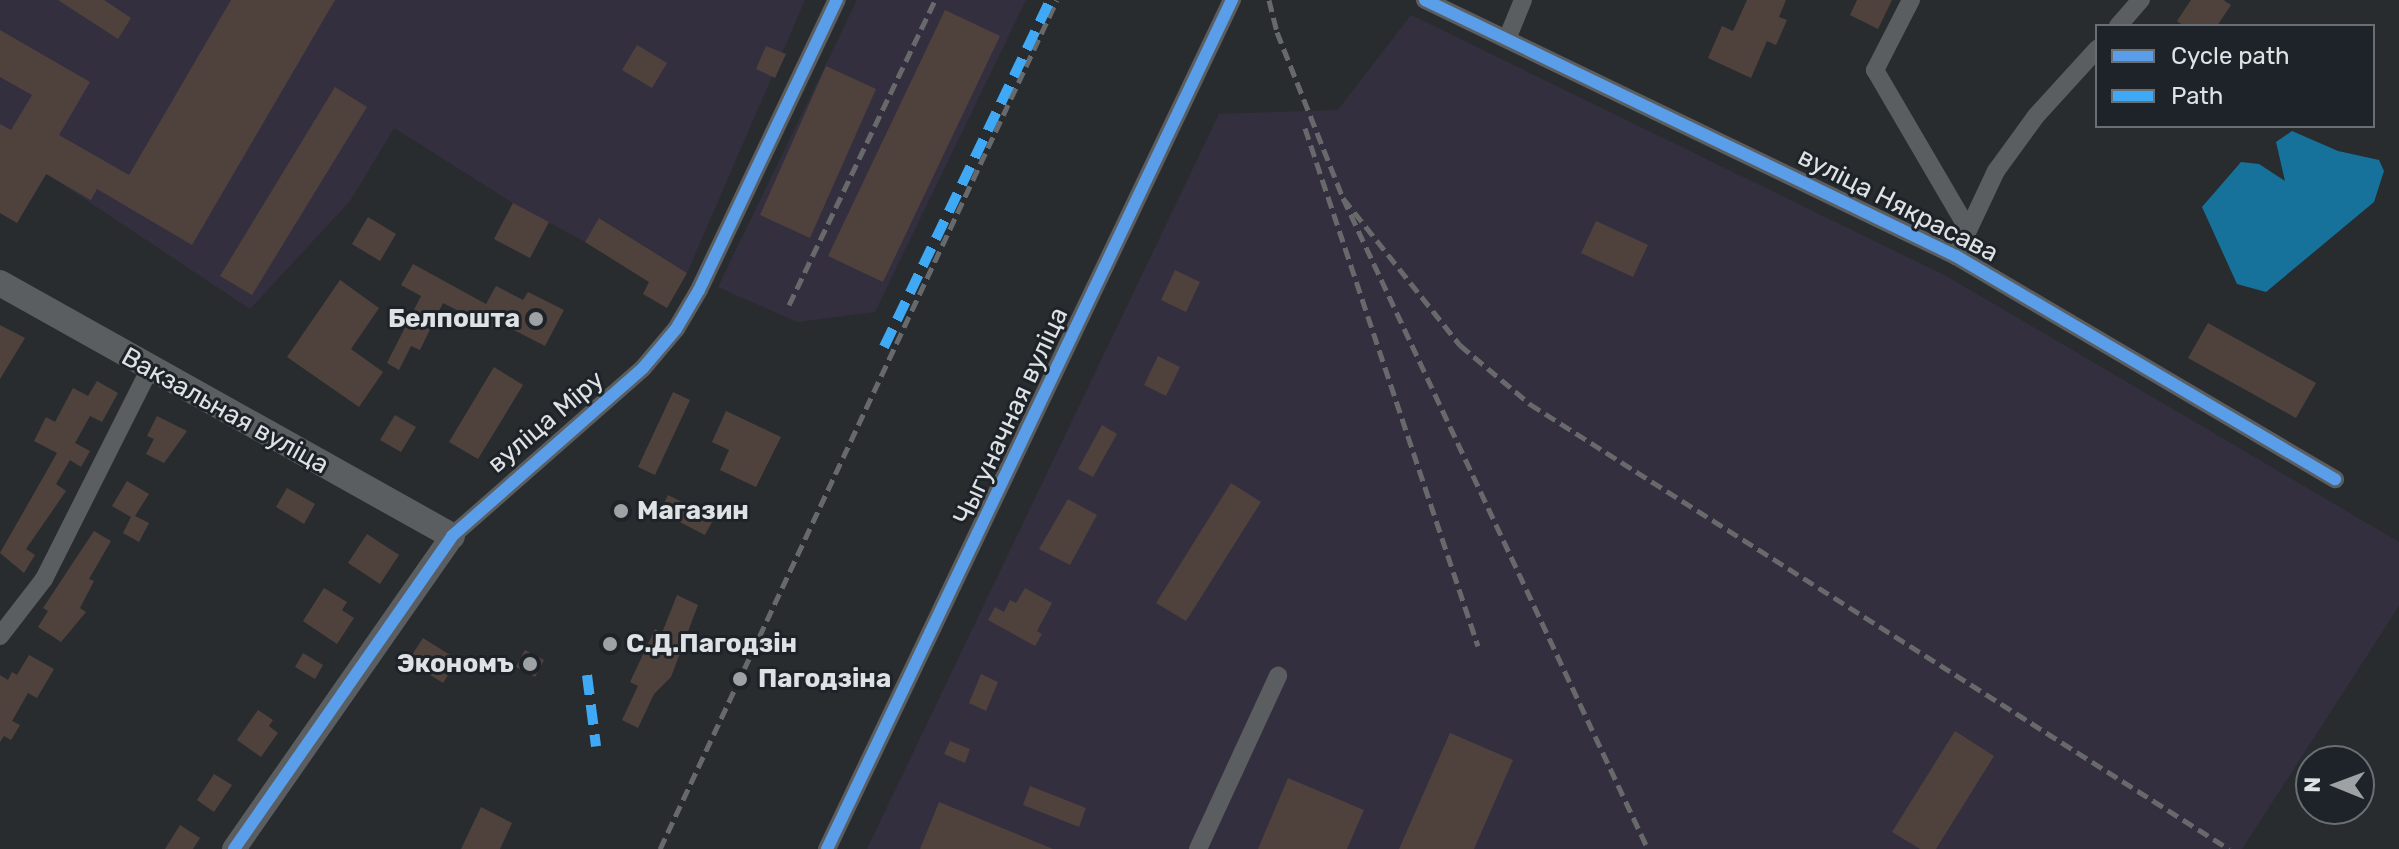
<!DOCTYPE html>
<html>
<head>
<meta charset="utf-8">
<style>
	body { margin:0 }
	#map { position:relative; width:2399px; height:849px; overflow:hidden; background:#292c2f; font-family:Rubik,sans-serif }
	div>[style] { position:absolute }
	.industrial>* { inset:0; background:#332f3f }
	.water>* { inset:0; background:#16729b }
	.building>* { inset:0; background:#4f423d }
	.minor>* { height:18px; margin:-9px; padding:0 9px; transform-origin:9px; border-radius:9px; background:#5b5e60 }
	.tertiary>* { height:24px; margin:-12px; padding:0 12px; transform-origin:12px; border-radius:12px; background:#5b5e60 }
	.secondary>* { height:26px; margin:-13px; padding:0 13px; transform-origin:13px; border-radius:13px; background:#5b5e60 }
	.rail>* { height:5px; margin-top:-2.5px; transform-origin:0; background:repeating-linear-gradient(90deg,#67696b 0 12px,transparent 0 18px) }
	.quiet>* { height:10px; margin-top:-5px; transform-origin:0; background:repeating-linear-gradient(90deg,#3fa9f5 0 20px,transparent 0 30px) }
	.cycleway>* { height:12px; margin:-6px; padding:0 6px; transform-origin:6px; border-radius:6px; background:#5a9eea }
	.dots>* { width:22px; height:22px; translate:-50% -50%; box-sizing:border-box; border:4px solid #1d2328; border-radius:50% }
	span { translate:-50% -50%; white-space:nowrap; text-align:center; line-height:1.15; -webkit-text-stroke:6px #1d2328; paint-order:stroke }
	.street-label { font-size:26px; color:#dee2e5 }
	.poi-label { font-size:26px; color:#dee2e5; font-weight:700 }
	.right { translate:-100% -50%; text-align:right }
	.left { translate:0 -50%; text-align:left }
	.legend { position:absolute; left:2095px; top:24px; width:280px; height:104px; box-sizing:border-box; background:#1d2328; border:2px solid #6a6f74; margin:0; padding:10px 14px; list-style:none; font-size:24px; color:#dee2e5 }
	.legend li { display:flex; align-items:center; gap:16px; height:40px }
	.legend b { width:40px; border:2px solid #6a6f74 }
	.north { position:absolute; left:2295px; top:745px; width:80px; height:80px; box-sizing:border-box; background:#1d2328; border:2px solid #6a6f74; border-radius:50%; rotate:271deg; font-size:22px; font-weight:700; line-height:32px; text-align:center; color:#dee2e5 }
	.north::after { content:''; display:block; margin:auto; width:28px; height:36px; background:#9fa2a5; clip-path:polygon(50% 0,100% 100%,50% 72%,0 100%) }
</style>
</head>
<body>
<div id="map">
	<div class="industrial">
		<i style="clip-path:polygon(0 0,805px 0,687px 273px,600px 218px,585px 242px,513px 203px,394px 128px,350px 201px,250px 309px,47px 174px,17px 223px,0 213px)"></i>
		<i style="clip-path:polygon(857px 0,1026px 0,875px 312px,797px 322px,718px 287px)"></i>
		<i style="clip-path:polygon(1411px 15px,1948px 277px,2399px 542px,2399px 606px,2242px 849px,867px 849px,1219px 114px,1338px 110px)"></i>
	</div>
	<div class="water">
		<i style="clip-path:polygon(2292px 131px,2338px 151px,2379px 160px,2384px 171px,2374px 202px,2266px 292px,2237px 284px,2202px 207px,2241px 162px,2259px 164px,2285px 181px,2276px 142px)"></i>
	</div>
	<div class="building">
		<i style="clip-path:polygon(58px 0,104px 0,131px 18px,118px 39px)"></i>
		<i style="clip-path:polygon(231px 0,335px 0,192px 245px,97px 189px,91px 200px,46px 174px,17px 223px,0 213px,0 124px,11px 130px,32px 95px,0 77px,0 30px,90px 82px,59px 135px,129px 175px)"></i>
		<i style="clip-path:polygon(1747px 0,1786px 0,1779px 17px,1787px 20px,1776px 45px,1767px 41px,1751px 78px,1708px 58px,1722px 26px,1733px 31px)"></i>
		<i style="clip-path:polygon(1857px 0,1892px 0,1878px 29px,1850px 15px)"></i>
		<i style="clip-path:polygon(2191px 0,2223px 0,2231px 5px,2217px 26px,2184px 26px,2177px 21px)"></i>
		<i style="clip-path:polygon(945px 10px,1000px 36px,883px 282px,828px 256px)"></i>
		<i style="clip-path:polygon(637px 45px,667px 63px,652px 88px,622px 70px)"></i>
		<i style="clip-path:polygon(766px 46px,786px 54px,775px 78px,756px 69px)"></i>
		<i style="clip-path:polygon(826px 66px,876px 89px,810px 238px,760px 215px)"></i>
		<i style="clip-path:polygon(335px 87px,367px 107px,252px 295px,220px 276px)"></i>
		<i style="clip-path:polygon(513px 203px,549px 222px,530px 258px,494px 239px)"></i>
		<i style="clip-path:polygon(368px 217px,396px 234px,380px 261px,352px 244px)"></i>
		<i style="clip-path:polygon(599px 218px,687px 273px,667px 308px,643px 294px,649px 282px,585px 242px)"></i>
		<i style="clip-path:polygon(1596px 221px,1648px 245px,1633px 277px,1581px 253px)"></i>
		<i style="clip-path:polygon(413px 264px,486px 304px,496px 286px,523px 300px,528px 292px,564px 310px,545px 346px,500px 323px,496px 330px,443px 303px,420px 350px,411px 346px,399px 370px,387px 363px,421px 296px,401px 285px)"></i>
		<i style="clip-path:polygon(1175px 270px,1200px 282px,1186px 312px,1161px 300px)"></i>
		<i style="clip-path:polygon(340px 280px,379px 308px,351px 349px,383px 372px,359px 407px,287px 357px)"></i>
		<i style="clip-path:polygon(2208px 323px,2316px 383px,2296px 418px,2188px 358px)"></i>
		<i style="clip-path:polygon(0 325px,25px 338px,0 379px)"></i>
		<i style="clip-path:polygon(1158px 356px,1180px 367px,1166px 396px,1144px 385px)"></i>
		<i style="clip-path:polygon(494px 367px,523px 385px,478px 459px,449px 442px)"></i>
		<i style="clip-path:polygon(97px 381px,118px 393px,102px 422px,90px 416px,75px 443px,90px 451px,81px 467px,70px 460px,56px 484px,66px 491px,26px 549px,35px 555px,24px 573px,0 553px,57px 453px,34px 441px,46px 417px,55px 422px,73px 388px,88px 396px)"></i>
		<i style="clip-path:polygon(673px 392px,690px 400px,655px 475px,638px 467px)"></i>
		<i style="clip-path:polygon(726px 411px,781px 437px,756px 487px,720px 470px,729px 450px,712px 442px)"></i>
		<i style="clip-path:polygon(395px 415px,416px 427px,401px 452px,380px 440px)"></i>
		<i style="clip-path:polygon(157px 416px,187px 431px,164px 463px,146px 454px,154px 439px,147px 436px)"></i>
		<i style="clip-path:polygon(1102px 425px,1117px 434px,1093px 477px,1078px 469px)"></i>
		<i style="clip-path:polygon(127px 481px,149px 494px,135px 516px,149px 523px,139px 542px,123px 533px,131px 517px,112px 506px)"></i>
		<i style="clip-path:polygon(1231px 483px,1261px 502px,1186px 621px,1156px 603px)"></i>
		<i style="clip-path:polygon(287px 488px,315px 504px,304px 524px,276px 507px)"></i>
		<i style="clip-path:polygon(668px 495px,714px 518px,705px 535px,660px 512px)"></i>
		<i style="clip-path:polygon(1068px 499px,1097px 515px,1070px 565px,1039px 549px)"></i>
		<i style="clip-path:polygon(94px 531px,111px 541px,89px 579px,94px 581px,80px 608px,86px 612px,61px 642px,38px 627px,48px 611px,43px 608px)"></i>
		<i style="clip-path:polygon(367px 534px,399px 555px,380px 584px,348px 563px)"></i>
		<i style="clip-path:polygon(324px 588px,347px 602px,342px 610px,354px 618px,337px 644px,303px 621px)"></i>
		<i style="clip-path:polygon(1025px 588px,1052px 603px,1037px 631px,1042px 634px,1035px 646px,988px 620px,995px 607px,1004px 612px,1010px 600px,1016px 603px)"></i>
		<i style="clip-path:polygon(677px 595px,698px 605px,671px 677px,654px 694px,638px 728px,622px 720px,638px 686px,630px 682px,655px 629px,662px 633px)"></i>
		<i style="clip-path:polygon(423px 638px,458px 660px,443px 683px,408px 661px)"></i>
		<i style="clip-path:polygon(525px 650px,544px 660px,535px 677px,516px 667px)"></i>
		<i style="clip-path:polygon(303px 653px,323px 665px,315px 679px,295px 667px)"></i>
		<i style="clip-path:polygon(29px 655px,54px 669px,37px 698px,28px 693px,12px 721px,20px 725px,11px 740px,4px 736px,0 742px,0 675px,8px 680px,12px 672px,17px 675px)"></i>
		<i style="clip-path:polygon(981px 674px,998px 682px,986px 711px,969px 703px)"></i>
		<i style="clip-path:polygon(258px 710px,273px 720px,269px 726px,278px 733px,261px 757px,237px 740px)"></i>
		<i style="clip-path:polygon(1955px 731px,1994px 756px,1936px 849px,1920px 849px,1892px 832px)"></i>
		<i style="clip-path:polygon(1450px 733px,1513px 760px,1474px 849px,1399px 849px)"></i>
		<i style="clip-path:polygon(950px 741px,970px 749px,965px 763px,944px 754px)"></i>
		<i style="clip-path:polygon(214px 774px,232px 785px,214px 812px,197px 800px)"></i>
		<i style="clip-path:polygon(1288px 778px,1364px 810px,1347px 849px,1258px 849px)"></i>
		<i style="clip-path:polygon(1030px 786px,1086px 808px,1079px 827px,1023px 805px)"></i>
		<i style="clip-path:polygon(939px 802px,1053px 849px,920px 849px)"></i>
		<i style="clip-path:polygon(481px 807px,512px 823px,500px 849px,461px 849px)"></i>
		<i style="clip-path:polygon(180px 825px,200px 838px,193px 849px,165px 849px)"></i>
	</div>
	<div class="minor">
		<i style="left:1425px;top:0;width:589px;rotate:25.74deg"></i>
		<i style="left:1956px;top:256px;width:440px;rotate:30.5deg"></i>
		<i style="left:1911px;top:0;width:79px;rotate:117.2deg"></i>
		<i style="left:1875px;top:70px;width:181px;rotate:59.7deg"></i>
		<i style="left:2118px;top:26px;width:35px;rotate:-49deg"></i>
		<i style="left:1507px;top:39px;width:42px;rotate:-67.7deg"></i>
		<i style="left:1956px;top:256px;width:94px;rotate:-64.8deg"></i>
		<i style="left:1996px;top:171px;width:68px;rotate:-54deg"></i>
		<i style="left:2036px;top:116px;width:91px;rotate:-47.7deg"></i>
		<i style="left:452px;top:536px;width:254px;rotate:-41.3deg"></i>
		<i style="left:643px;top:368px;width:51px;rotate:-49.8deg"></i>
		<i style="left:676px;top:329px;width:45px;rotate:-59.5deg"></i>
		<i style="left:699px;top:290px;width:321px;rotate:-64.6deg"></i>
		<i style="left:0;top:636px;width:72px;rotate:-52.3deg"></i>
		<i style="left:44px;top:579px;width:234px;rotate:-63.3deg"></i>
		<i style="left:827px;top:849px;width:941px;rotate:-64.5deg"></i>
		<i style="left:1198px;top:849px;width:191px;rotate:-65.2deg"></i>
	</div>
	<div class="tertiary">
		<i style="left:234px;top:849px;width:381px;rotate:-55.1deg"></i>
	</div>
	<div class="secondary">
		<i style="left:0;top:283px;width:518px;rotate:29.24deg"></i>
	</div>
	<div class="rail">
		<i style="left:1269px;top:0;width:33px;rotate:76deg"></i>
		<i style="left:1277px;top:32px;width:179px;rotate:68.3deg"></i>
		<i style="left:1343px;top:198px;width:719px;rotate:64.9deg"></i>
		<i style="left:1305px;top:128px;width:546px;rotate:71.53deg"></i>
		<i style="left:1343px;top:198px;width:188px;rotate:51.5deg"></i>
		<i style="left:1460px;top:345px;width:92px;rotate:40.1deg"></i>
		<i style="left:1530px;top:404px;width:829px;rotate:32.48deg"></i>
		<i style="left:789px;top:305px;width:338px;rotate:-64.4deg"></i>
		<i style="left:660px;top:849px;width:937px;rotate:-64.94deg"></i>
	</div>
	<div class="quiet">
		<i style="left:884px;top:347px;width:385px;rotate:-64.4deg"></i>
		<i style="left:587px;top:675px;width:72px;rotate:82.8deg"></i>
	</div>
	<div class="cycleway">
		<i style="left:1425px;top:0;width:589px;rotate:25.74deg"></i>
		<i style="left:1956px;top:256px;width:440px;rotate:30.5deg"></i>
		<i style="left:234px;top:849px;width:381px;rotate:-55.1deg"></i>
		<i style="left:452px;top:536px;width:254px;rotate:-41.3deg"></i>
		<i style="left:643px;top:368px;width:51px;rotate:-49.8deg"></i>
		<i style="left:676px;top:329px;width:45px;rotate:-59.5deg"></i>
		<i style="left:699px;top:290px;width:321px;rotate:-64.6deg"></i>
		<i style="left:827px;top:849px;width:941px;rotate:-64.5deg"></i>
	</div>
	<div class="dots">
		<i style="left:536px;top:319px;background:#9fa2a5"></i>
		<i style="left:621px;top:511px;background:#9fa2a5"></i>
		<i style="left:610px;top:644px;background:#9fa2a5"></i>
		<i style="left:530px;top:664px;background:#9fa2a5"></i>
		<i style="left:740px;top:679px;background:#9fa2a5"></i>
	</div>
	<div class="street-label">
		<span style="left:1898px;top:205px;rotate:27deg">вуліца Някрасава</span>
		<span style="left:225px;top:411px;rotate:29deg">Вакзальная вуліца</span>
		<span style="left:1011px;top:416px;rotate:-65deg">Чыгуначная вуліца</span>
		<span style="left:546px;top:422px;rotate:-40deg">вуліца Міру</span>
	</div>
	<div class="poi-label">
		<span class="right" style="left:520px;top:319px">Белпошта</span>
		<span class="left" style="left:637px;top:511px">Магазин</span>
		<span class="left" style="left:626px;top:644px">С.Д.Пагодзін</span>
		<span class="right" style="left:514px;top:664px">Экономъ</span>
		<span class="left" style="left:758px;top:679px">Пагодзіна</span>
	</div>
	<ul class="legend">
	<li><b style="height:10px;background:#5a9eea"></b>Cycle path</li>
	<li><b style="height:10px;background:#3fa9f5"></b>Path</li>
	</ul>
	<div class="north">N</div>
</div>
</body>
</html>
